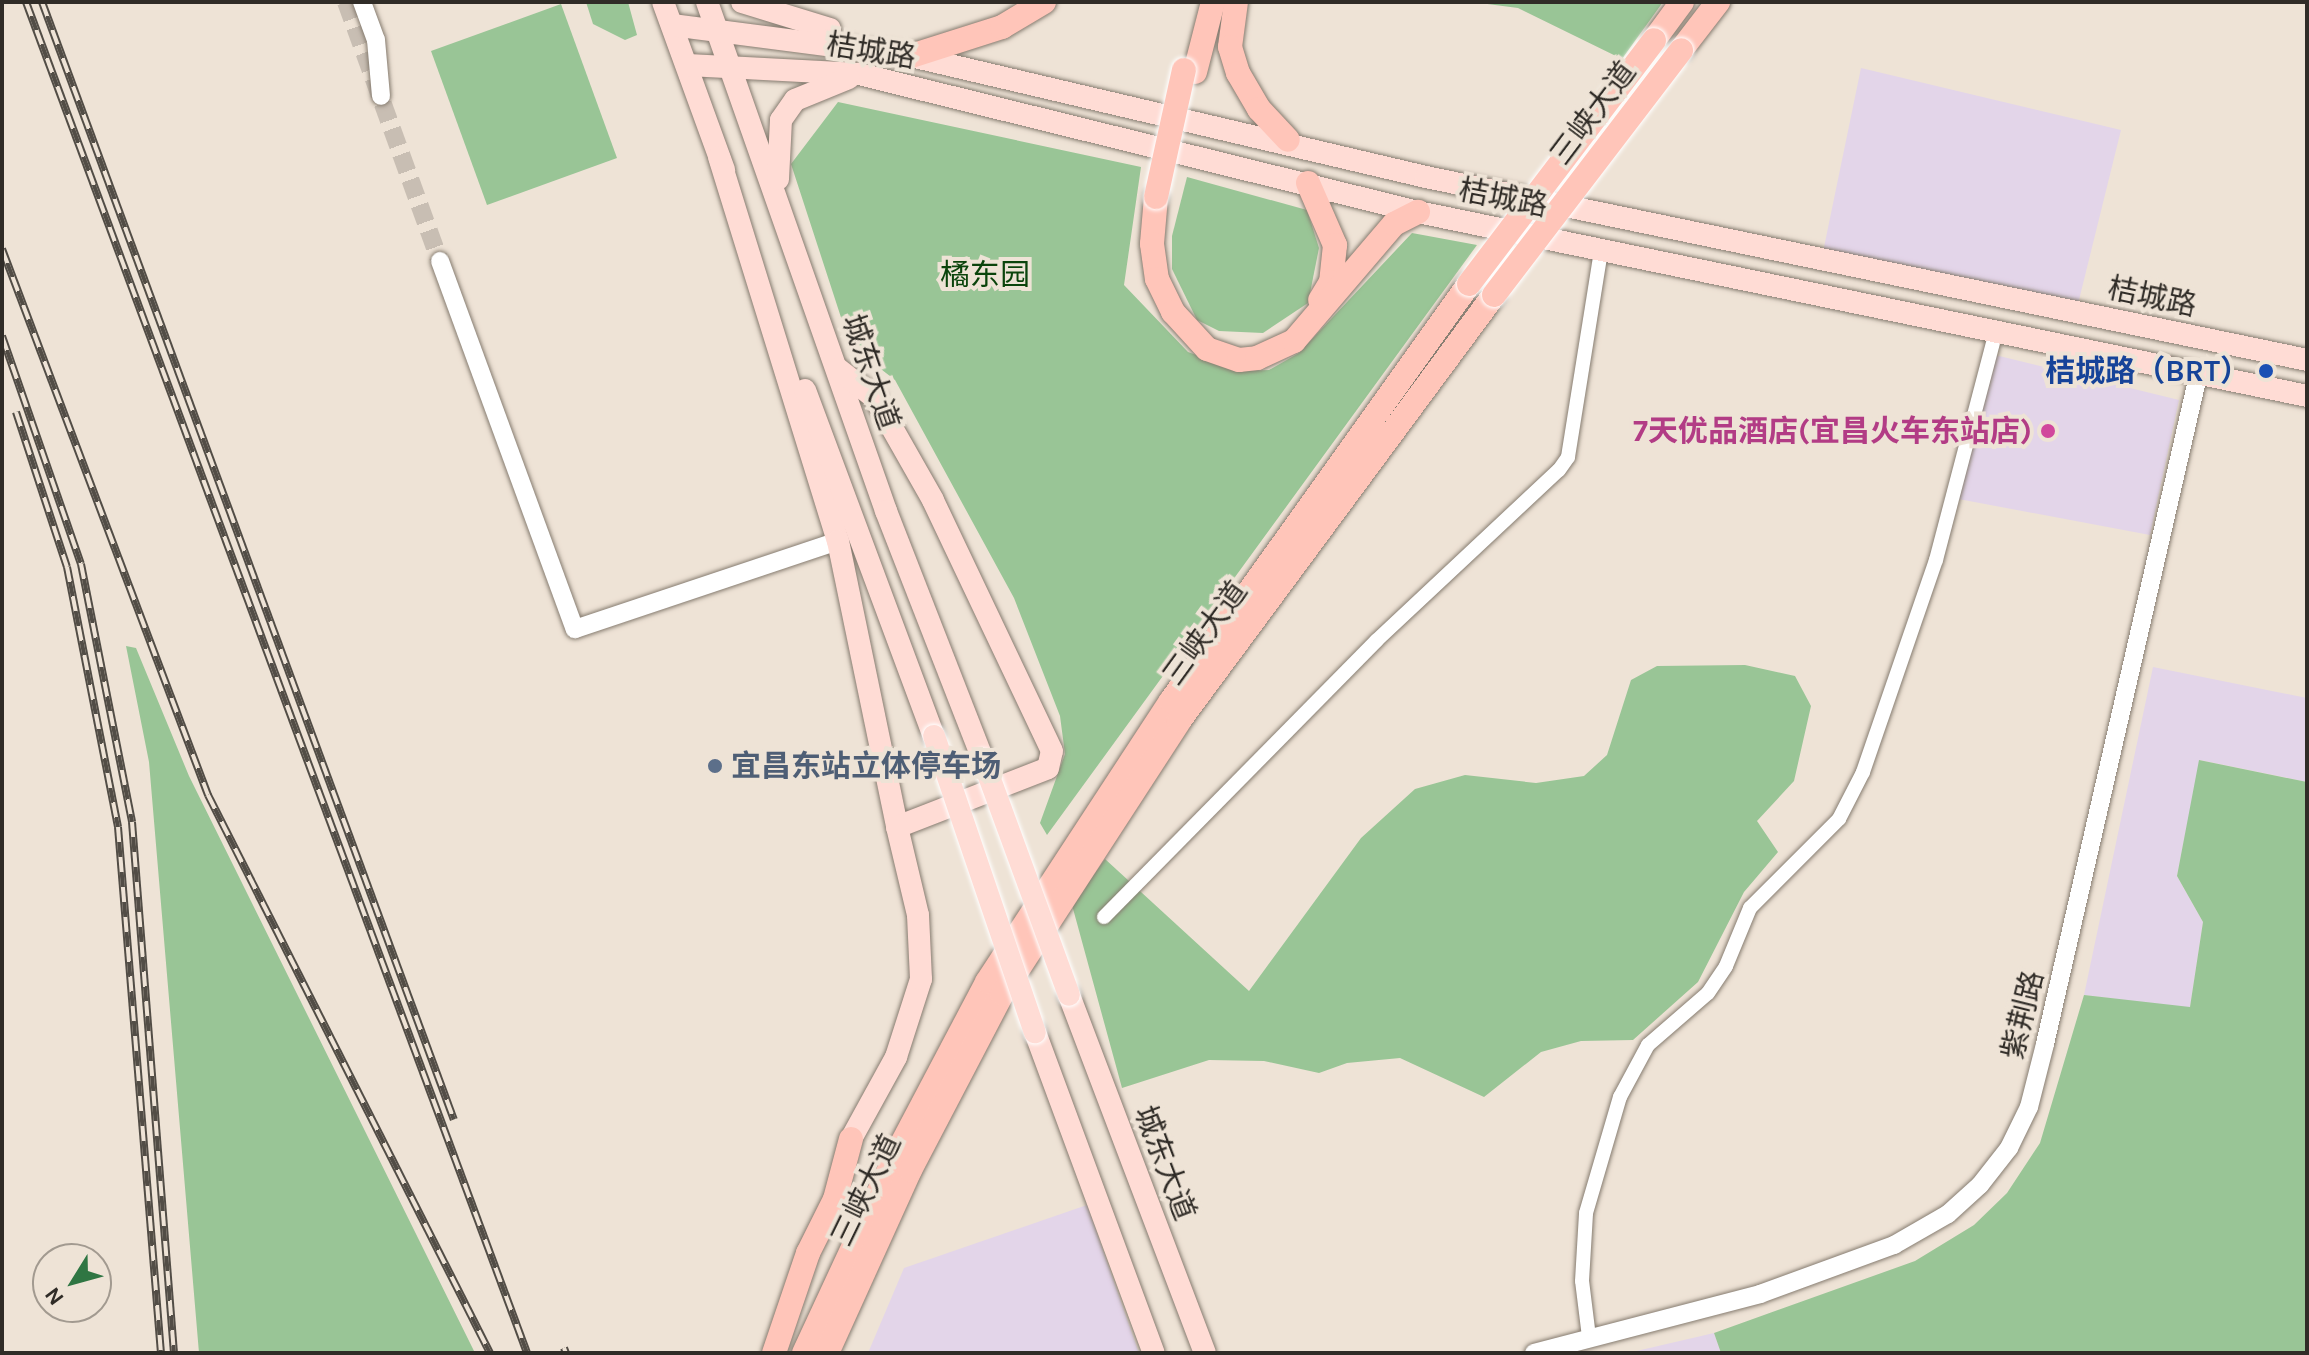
<!DOCTYPE html>
<html>
<head>
<meta charset="utf-8">
<style>
	body { margin:0 }
	#map { position:relative; width:2309px; height:1355px; overflow:hidden; background:#eee3d6; font-family:Karla,"Noto Sans SC",sans-serif }
	div>[style] { position:absolute }
	.commercial>* { inset:0; background:#e3d5e9 }
	.green>* { inset:0; background:#99c596 }
	.secondary-tunnel>* { height:18px; margin-top:-9px; transform-origin:0; background:repeating-linear-gradient(90deg,#c8beb3 0 18px,transparent 0 27px) }
	.roads { filter:drop-shadow(0 0 2px #867c70) drop-shadow(0 0 2px #867c70) }
	.street>* { height:14px; margin:-7px; padding:0 7px; transform-origin:7px; border-radius:7px; background:#fff }
	.secondary>* { height:18px; margin:-9px; padding:0 9px; transform-origin:9px; border-radius:9px; background:#fff }
	.primary>* { height:22px; margin:-11px; padding:0 11px; transform-origin:11px; border-radius:11px; background:#ffdcd5 }
	.highway>* { height:24px; margin:-12px; padding:0 12px; transform-origin:12px; border-radius:12px; background:#ffc5b9 }
	.rail>* { height:8px; margin-top:-4px; transform-origin:0; background:repeating-linear-gradient(90deg,#eee3d6 0 15px,#524d46 0 30px); box-sizing:border-box; border-block:2px solid #524d46 }
	.bridges { filter:drop-shadow(0 0 2px #fff) drop-shadow(0 0 2px #fff) }
	.primary-bridge>* { height:22px; margin:-11px; padding:0 11px; transform-origin:11px; border-radius:11px; background:#ffdcd5 }
	.highway-bridge>* { height:24px; margin:-12px; padding:0 12px; transform-origin:12px; border-radius:12px; background:#ffc5b9 }
	.dots>* { width:22px; height:22px; translate:-50% -50%; box-sizing:border-box; border:4px solid #eee3d6; border-radius:50% }
	span { translate:-50% -50%; white-space:nowrap; text-align:center; line-height:1.15; -webkit-text-stroke:8px #eee3d6; paint-order:stroke }
	.street-label { font-size:30px; color:#302c27 }
	.park-label { font-size:30px; color:#0b440c }
	.transit-label { font-size:30px; color:#164399; font-weight:700 }
	.right { translate:-100% -50%; text-align:right }
	.hotel-label { font-size:30px; color:#b23c85; font-weight:700 }
	.service-label { font-size:30px; color:#4e5e75; font-weight:700 }
	.left { translate:0 -50%; text-align:left }
	.frame { position:absolute; inset:0; border:4px solid #302c27; pointer-events:none }
	.north { position:absolute; left:32px; top:1243px; width:80px; height:80px; box-sizing:border-box; background:#eee3d6; border:2px solid #a29a90; border-radius:50%; rotate:233deg; font-size:22px; font-weight:700; line-height:32px; text-align:center; color:#302c27 }
	.north::after { content:''; display:block; margin:auto; width:28px; height:36px; background:#2f7643; clip-path:polygon(50% 0,100% 100%,50% 72%,0 100%) }
</style>
</head>
<body>
<div id="map">
	<div class="commercial">
		<i style="clip-path:polygon(1861px 68px,2121px 130px,2078px 304px,1823px 252px)"></i>
		<i style="clip-path:polygon(1991px 354px,2179px 400px,2150px 535px,1953px 498px)"></i>
		<i style="clip-path:polygon(2153px 667px,2307px 698px,2307px 782px,2200px 760px,2177px 876px,2203px 922px,2190px 1008px,2084px 995px)"></i>
		<i style="clip-path:polygon(1087px 1205px,1139px 1353px,868px 1353px,904px 1268px)"></i>
		<i style="clip-path:polygon(1714px 1333px,1721px 1353px,1628px 1353px)"></i>
	</div>
	<div class="green">
		<i style="clip-path:polygon(586px 2px,628px 2px,637px 35px,625px 40px,593px 24px)"></i>
		<i style="clip-path:polygon(1472px 2px,1663px 2px,1622px 59px,1518px 8px)"></i>
		<i style="clip-path:polygon(561px 4px,617px 158px,487px 205px,431px 51px)"></i>
		<i style="clip-path:polygon(838px 102px,1141px 167px,1124px 285px,1188px 352px,1240px 371px,1269px 370px,1299px 353px,1412px 233px,1477px 245px,1047px 835px,1040px 823px,1065px 754px,1060px 716px,1014px 598px,895px 380px,850px 345px,791px 164px)"></i>
		<i style="clip-path:polygon(1187px 177px,1307px 210px,1319px 248px,1308px 303px,1263px 333px,1219px 331px,1197px 320px,1172px 269px,1172px 236px)"></i>
		<i style="clip-path:polygon(126px 646px,136px 648px,189px 776px,475px 1353px,199px 1353px,149px 762px)"></i>
		<i style="clip-path:polygon(1745px 665px,1795px 676px,1811px 706px,1794px 781px,1757px 821px,1778px 852px,1744px 892px,1698px 982px,1633px 1040px,1581px 1041px,1541px 1052px,1484px 1097px,1400px 1058px,1347px 1063px,1319px 1073px,1264px 1061px,1209px 1060px,1122px 1088px,1072px 905px,1105px 859px,1249px 991px,1361px 838px,1415px 789px,1465px 775px,1536px 783px,1584px 776px,1607px 755px,1631px 680px,1657px 666px)"></i>
		<i style="clip-path:polygon(2199px 760px,2307px 782px,2307px 1353px,1721px 1353px,1714px 1333px,1915px 1261px,1974px 1225px,2007px 1193px,2040px 1143px,2084px 995px,2190px 1007px,2203px 922px,2177px 876px)"></i>
	</div>
	<div class="secondary-tunnel">
		<i style="left:346px;top:2px;width:276px;rotate:70.1deg"></i>
	</div>
	<div class="roads">
		<div class="street">
			<i style="left:1104px;top:917px;width:388px;rotate:-45.4deg"></i>
			<i style="left:1376px;top:641px;width:250px;rotate:-43.1deg"></i>
			<i style="left:1559px;top:470px;width:16px;rotate:-55deg"></i>
			<i style="left:1568px;top:457px;width:210px;rotate:-80.9deg"></i>
			<i style="left:1589px;top:1337px;width:56px;rotate:-97.1deg"></i>
			<i style="left:1582px;top:1281px;width:68px;rotate:-86.6deg"></i>
			<i style="left:1586px;top:1213px;width:121px;rotate:-73.7deg"></i>
			<i style="left:1620px;top:1097px;width:59px;rotate:-61.7deg"></i>
			<i style="left:1648px;top:1045px;width:79px;rotate:-40.9deg"></i>
			<i style="left:1708px;top:993px;width:32px;rotate:-56deg"></i>
			<i style="left:1726px;top:966px;width:63px;rotate:-67.5deg"></i>
			<i style="left:1750px;top:908px;width:126px;rotate:-45deg"></i>
			<i style="left:1839px;top:819px;width:53px;rotate:-62.9deg"></i>
			<i style="left:1863px;top:772px;width:224px;rotate:-71deg"></i>
			<i style="left:1936px;top:560px;width:236px;rotate:-75.3deg"></i>
		</div>
		<div class="secondary">
			<i style="left:362px;top:2px;width:40px;rotate:69.8deg"></i>
			<i style="left:376px;top:40px;width:56px;rotate:84.9deg"></i>
			<i style="left:440px;top:261px;width:392px;rotate:69.9deg"></i>
			<i style="left:575px;top:629px;width:277px;rotate:-18.5deg"></i>
			<i style="left:1534px;top:1353px;width:234px;rotate:-14.6deg"></i>
			<i style="left:1760px;top:1294px;width:143px;rotate:-20.1deg"></i>
			<i style="left:1894px;top:1245px;width:62px;rotate:-29.9deg"></i>
			<i style="left:1948px;top:1214px;width:43px;rotate:-42.2deg"></i>
			<i style="left:1980px;top:1185px;width:47px;rotate:-51.9deg"></i>
			<i style="left:2009px;top:1148px;width:46px;rotate:-64deg"></i>
			<i style="left:2029px;top:1107px;width:65px;rotate:-75.7deg"></i>
			<i style="left:2045px;top:1044px;width:685px;rotate:-77.1deg"></i>
		</div>
		<div class="primary">
			<i style="left:663px;top:2px;width:179px;rotate:70deg"></i>
			<i style="left:707px;top:2px;width:540px;rotate:70.62deg"></i>
			<i style="left:886px;top:511px;width:267px;rotate:68.7deg"></i>
			<i style="left:742px;top:2px;width:92px;rotate:17.1deg"></i>
			<i style="left:672px;top:25px;width:241px;rotate:7.4deg"></i>
			<i style="left:911px;top:56px;width:529px;rotate:13.22deg"></i>
			<i style="left:1426px;top:177px;width:900px;rotate:11.73deg"></i>
			<i style="left:688px;top:65px;width:171px;rotate:3deg"></i>
			<i style="left:859px;top:74px;width:576px;rotate:13.87deg"></i>
			<i style="left:1418px;top:212px;width:908px;rotate:11.69deg"></i>
			<i style="left:719px;top:157px;width:402px;rotate:72.8deg"></i>
			<i style="left:838px;top:541px;width:292px;rotate:78.3deg"></i>
			<i style="left:897px;top:827px;width:162px;rotate:-21.3deg"></i>
			<i style="left:1048px;top:768px;width:17px;rotate:-77deg"></i>
			<i style="left:1052px;top:751px;width:278px;rotate:-115.4deg"></i>
			<i style="left:933px;top:500px;width:117px;rotate:-119.6deg"></i>
			<i style="left:875px;top:398px;width:47px;rotate:-141.9deg"></i>
			<i style="left:778px;top:179px;width:59px;rotate:-87.1deg"></i>
			<i style="left:781px;top:120px;width:24px;rotate:-55deg"></i>
			<i style="left:795px;top:100px;width:58px;rotate:-22.2deg"></i>
			<i style="left:805px;top:390px;width:369px;rotate:69.6deg"></i>
			<i style="left:1069px;top:995px;width:383px;rotate:69.2deg"></i>
			<i style="left:1035px;top:1032px;width:342px;rotate:69.7deg"></i>
			<i style="left:851px;top:1139px;width:94px;rotate:-61.2deg"></i>
			<i style="left:896px;top:1057px;width:82px;rotate:-72.2deg"></i>
			<i style="left:921px;top:979px;width:64px;rotate:-92.7deg"></i>
			<i style="left:918px;top:915px;width:90px;rotate:-103.4deg"></i>
		</div>
		<div class="highway">
			<i style="left:1236px;top:2px;width:45px;rotate:97.6deg"></i>
			<i style="left:1230px;top:47px;width:27px;rotate:73deg"></i>
			<i style="left:1238px;top:73px;width:42px;rotate:59.7deg"></i>
			<i style="left:1259px;top:109px;width:42px;rotate:46.9deg"></i>
			<i style="left:1654px;top:40px;width:47px;rotate:-53.6deg"></i>
			<i style="left:1681px;top:50px;width:61px;rotate:-52.4deg"></i>
			<i style="left:911px;top:56px;width:96px;rotate:-17.7deg"></i>
			<i style="left:1002px;top:27px;width:49px;rotate:-30.8deg"></i>
			<i style="left:1195px;top:72px;width:72px;rotate:-75.6deg"></i>
			<i style="left:1308px;top:183px;width:68px;rotate:66.5deg"></i>
			<i style="left:1335px;top:245px;width:37px;rotate:96deg"></i>
			<i style="left:1331px;top:282px;width:21px;rotate:121deg"></i>
			<i style="left:1156px;top:197px;width:47px;rotate:94.9deg"></i>
			<i style="left:1152px;top:244px;width:35px;rotate:82deg"></i>
			<i style="left:1157px;top:279px;width:37px;rotate:64deg"></i>
			<i style="left:1173px;top:312px;width:50px;rotate:47.4deg"></i>
			<i style="left:1207px;top:349px;width:34px;rotate:19deg"></i>
			<i style="left:1239px;top:360px;width:18px;rotate:-6deg"></i>
			<i style="left:1257px;top:358px;width:41px;rotate:-24.7deg"></i>
			<i style="left:1294px;top:341px;width:154px;rotate:-49.5deg"></i>
			<i style="left:1394px;top:224px;width:27px;rotate:-27deg"></i>
			<i style="left:774px;top:1353px;width:106px;rotate:-71.2deg"></i>
			<i style="left:808px;top:1253px;width:60px;rotate:-63.4deg"></i>
			<i style="left:835px;top:1199px;width:62px;rotate:-75.1deg"></i>
			<i style="left:804px;top:1353px;width:221px;rotate:-65.1deg"></i>
			<i style="left:897px;top:1153px;width:193px;rotate:-62.2deg"></i>
			<i style="left:987px;top:982px;width:336px;rotate:-56.8deg"></i>
			<i style="left:1171px;top:701px;width:513px;rotate:-54.45deg"></i>
			<i style="left:827px;top:1353px;width:201px;rotate:-65.6deg"></i>
			<i style="left:910px;top:1170px;width:199px;rotate:-62.4deg"></i>
			<i style="left:1002px;top:994px;width:325px;rotate:-57deg"></i>
			<i style="left:1179px;top:721px;width:530px;rotate:-53.52deg"></i>
		</div>
	</div>
	<div class="rail">
		<i style="left:26px;top:2px;width:1441px;rotate:69.65deg"></i>
		<i style="left:42px;top:2px;width:1191px;rotate:69.77deg"></i>
		<i style="left:2px;top:249px;width:584px;rotate:69.33deg"></i>
		<i style="left:208px;top:795px;width:625px;rotate:63.19deg"></i>
		<i style="left:2px;top:336px;width:241px;rotate:70.9deg"></i>
		<i style="left:81px;top:564px;width:263px;rotate:78.8deg"></i>
		<i style="left:132px;top:822px;width:533px;rotate:85.48deg"></i>
		<i style="left:16px;top:412px;width:163px;rotate:71.8deg"></i>
		<i style="left:67px;top:567px;width:265px;rotate:78.9deg"></i>
		<i style="left:118px;top:827px;width:528px;rotate:85.33deg"></i>
		<i style="left:564px;top:1348px;width:5px;rotate:68deg"></i>
	</div>
	<div class="bridges">
		<div class="primary-bridge">
			<i style="left:934px;top:736px;width:313px;rotate:71.2deg"></i>
			<i style="left:983px;top:760px;width:250px;rotate:69.9deg"></i>
		</div>
		<div class="highway-bridge">
			<i style="left:1156px;top:197px;width:130px;rotate:-77.6deg"></i>
			<i style="left:1469px;top:284px;width:306px;rotate:-52.8deg"></i>
			<i style="left:1494px;top:295px;width:308px;rotate:-52.6deg"></i>
		</div>
	</div>
	<div class="dots">
		<i style="left:2266px;top:371px;background:#1a4fb4"></i>
		<i style="left:2048px;top:431px;background:#d1479c"></i>
		<i style="left:715px;top:766px;background:#5c6f8a"></i>
	</div>
	<div class="street-label">
		<span style="left:871px;top:51px;rotate:9deg">桔城路</span>
		<span style="left:1593px;top:113px;rotate:-53deg">三峡大道</span>
		<span style="left:1503px;top:198px;rotate:11deg">桔城路</span>
		<span style="left:2152px;top:297px;rotate:12deg">桔城路</span>
		<span style="left:871px;top:372px;rotate:71deg">城东大道</span>
		<span style="left:1205px;top:633px;rotate:-54deg">三峡大道</span>
		<span style="left:2023px;top:1015px;rotate:-76deg">紫荆路</span>
		<span style="left:1165px;top:1163px;rotate:69deg">城东大道</span>
		<span style="left:866px;top:1190px;rotate:-64deg">三峡大道</span>
	</div>
	<div class="park-label">
		<span style="left:985px;top:275px">橘东园</span>
	</div>
	<div class="transit-label">
		<span class="right" style="left:2250px;top:371px">桔城路（BRT）</span>
	</div>
	<div class="hotel-label">
		<span class="right" style="left:2032px;top:431px">7天优品酒店(宜昌火车东站店)</span>
	</div>
	<div class="service-label">
		<span class="left" style="left:731px;top:766px">宜昌东站立体停车场</span>
	</div>
	<div class="frame"></div>
	<div class="north">N</div>
</div>
</body>
</html>
